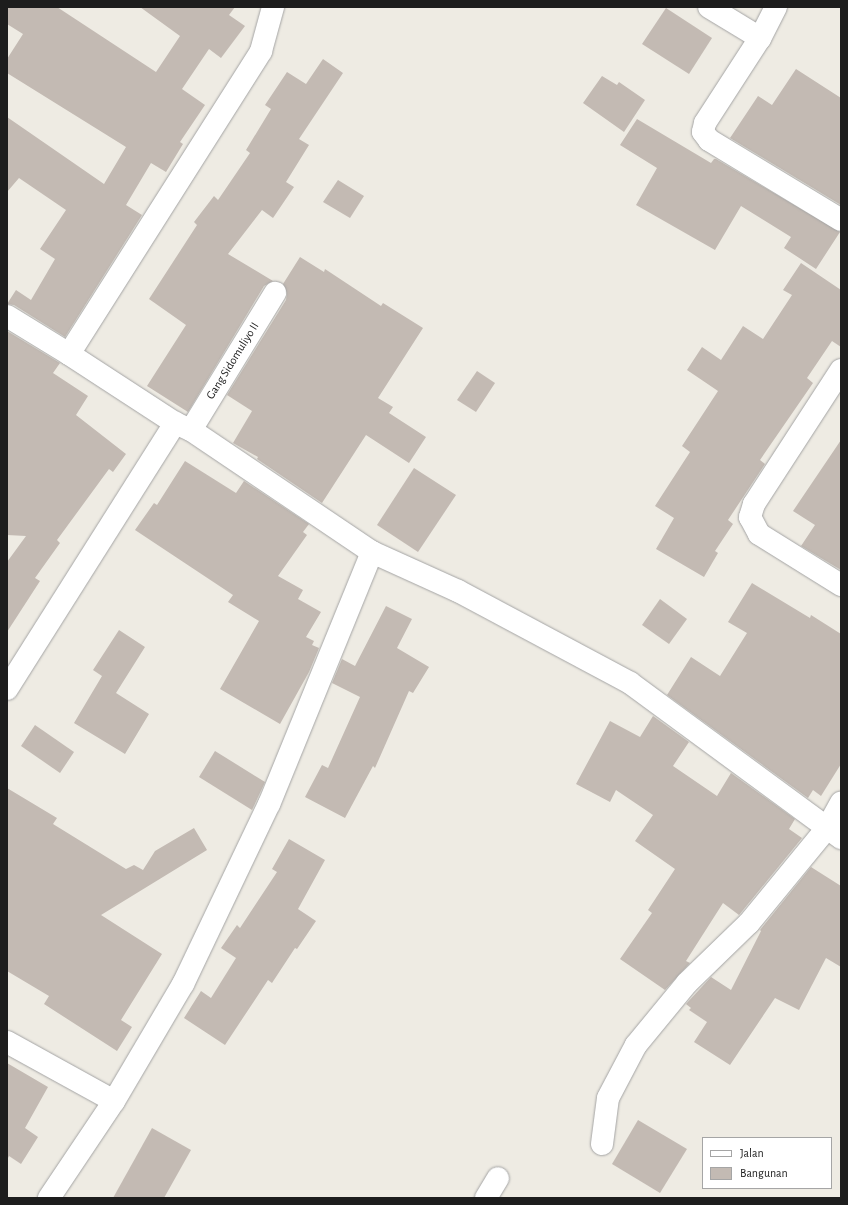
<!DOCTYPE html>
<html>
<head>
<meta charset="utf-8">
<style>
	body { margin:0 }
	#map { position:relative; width:848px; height:1205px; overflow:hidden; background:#eeebe3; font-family:"Alegreya Sans",sans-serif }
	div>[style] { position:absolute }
	.building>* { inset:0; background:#c3bab3 }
	.roads { filter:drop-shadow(0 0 1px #a4a4a4) drop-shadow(0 0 1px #a4a4a4) }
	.minor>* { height:22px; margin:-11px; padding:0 11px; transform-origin:11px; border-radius:11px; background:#fff }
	span { translate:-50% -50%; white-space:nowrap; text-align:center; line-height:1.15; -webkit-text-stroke:3.5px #fff; paint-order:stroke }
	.street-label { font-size:12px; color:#1d1d1d }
	.frame { position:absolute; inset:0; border:8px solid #1d1d1d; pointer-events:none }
	.legend { position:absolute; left:702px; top:1137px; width:130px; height:52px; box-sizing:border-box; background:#fff; border:1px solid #a5a5a5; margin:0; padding:5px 7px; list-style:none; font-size:12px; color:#1d1d1d }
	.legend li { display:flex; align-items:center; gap:8px; height:20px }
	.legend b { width:20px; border:1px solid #a5a5a5 }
</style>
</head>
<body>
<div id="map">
	<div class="building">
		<i style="clip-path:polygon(7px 7px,57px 7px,156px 72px,180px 36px,140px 7px,235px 7px,229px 15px,245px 26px,221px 58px,209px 49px,182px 89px,205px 105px,180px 142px,183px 144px,166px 172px,151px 163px,126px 205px,142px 215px,65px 337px,14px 305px,7px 304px,16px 290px,31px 300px,55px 259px,40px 249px,66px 210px,19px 178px,7px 192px,7px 117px,104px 184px,126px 147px,7px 73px,7px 59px,23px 34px,7px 24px)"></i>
		<i style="clip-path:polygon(666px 8px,712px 38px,689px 74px,642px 44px)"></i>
		<i style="clip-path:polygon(323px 59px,343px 73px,299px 139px,309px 145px,286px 182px,294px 187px,273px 218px,262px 210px,228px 254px,273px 281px,264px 286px,188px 412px,147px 386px,186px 325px,149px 299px,197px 225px,194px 222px,214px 196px,218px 200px,250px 153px,246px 150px,271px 109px,265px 105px,287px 72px,306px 84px)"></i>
		<i style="clip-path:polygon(796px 69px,841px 98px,841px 205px,730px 138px,758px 96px,772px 105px)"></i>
		<i style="clip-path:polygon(602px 76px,617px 85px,619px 82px,645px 100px,624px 132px,583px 103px)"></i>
		<i style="clip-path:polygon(637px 119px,711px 163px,714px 159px,716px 159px,840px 232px,816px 269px,784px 248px,791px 237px,741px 206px,715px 250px,636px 205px,657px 168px,620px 145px)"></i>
		<i style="clip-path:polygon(338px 180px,364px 196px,350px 218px,323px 202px)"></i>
		<i style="clip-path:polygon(300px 257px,324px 272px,325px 269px,381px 306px,383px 303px,423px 328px,378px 398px,393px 407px,389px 413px,426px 437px,409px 463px,366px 435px,322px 503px,257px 459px,258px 457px,233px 443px,252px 411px,227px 395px,286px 300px,287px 293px,283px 284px)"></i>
		<i style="clip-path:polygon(801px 263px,841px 290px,841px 347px,832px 341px,807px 378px,813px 383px,760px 460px,765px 464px,728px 520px,733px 524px,715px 551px,718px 553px,704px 577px,656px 549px,674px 518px,655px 506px,690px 452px,682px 446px,718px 391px,687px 370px,702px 347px,721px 360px,743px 326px,763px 339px,792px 295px,783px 290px)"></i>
		<i style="clip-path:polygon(7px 331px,60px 363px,53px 373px,88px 396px,76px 415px,126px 454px,113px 472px,109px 469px,57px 540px,60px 543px,35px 578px,40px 581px,7px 632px,7px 562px,26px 536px,7px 535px)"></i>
		<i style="clip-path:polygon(477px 371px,495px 383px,476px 412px,457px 400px)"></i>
		<i style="clip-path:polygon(841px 440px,841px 570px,801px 546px,815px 525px,793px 511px)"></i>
		<i style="clip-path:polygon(185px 461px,236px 493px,244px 481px,309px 524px,303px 532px,307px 535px,278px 576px,303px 590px,298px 599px,321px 612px,306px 637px,314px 641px,312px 645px,319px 648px,309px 672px,280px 724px,220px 689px,259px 621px,228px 602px,233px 595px,135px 530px,154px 503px,157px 505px)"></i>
		<i style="clip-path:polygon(414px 468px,456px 495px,418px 552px,377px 525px)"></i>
		<i style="clip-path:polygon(752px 583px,810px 618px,811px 615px,841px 634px,841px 764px,821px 796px,813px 790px,808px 798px,667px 695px,691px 657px,720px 676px,747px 633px,728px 622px)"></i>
		<i style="clip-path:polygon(660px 599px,687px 619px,669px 644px,642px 625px)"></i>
		<i style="clip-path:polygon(386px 606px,412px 619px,397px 648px,429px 667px,413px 693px,409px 691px,375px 768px,373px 766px,345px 818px,305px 797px,322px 765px,328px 768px,360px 697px,332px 683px,342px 659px,355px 666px)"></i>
		<i style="clip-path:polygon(119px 630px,145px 647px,116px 693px,149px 714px,125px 754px,74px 723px,102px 676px,93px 670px)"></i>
		<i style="clip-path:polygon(653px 716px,689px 742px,673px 766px,717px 796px,731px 773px,795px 819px,789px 829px,802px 838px,739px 915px,723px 903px,686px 961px,690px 963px,665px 990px,620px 959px,652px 913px,648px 910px,675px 869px,635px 841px,653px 815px,616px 790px,610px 802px,576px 784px,610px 721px,640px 737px)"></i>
		<i style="clip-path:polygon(35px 725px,74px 752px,60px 773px,21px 746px)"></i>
		<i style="clip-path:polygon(215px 751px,265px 782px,252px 810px,199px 777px)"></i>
		<i style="clip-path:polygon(7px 788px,57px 818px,53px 824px,126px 869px,134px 865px,143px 870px,155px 851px,194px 828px,207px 850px,101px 915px,162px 954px,121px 1020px,132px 1027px,117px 1051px,44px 1004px,49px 996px,7px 971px)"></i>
		<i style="clip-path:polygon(289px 839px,325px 860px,298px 909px,316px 921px,297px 949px,295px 948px,272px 983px,268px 980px,225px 1045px,184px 1018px,201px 991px,211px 998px,236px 958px,221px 948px,237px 925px,240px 928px,277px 872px,272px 869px)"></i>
		<i style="clip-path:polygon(811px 867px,841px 886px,841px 967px,826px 958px,799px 1010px,775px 998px,730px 1065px,694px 1042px,707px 1022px,689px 1010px,691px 1008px,686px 1004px,711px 977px,731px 990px,761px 931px,760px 930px)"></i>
		<i style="clip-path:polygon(7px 1063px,48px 1087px,25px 1128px,38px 1137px,21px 1164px,9px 1156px,7px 1160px)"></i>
		<i style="clip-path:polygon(638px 1120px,687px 1149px,660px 1193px,612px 1164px)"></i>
		<i style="clip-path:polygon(152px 1128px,191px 1150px,164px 1198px,113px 1198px)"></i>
	</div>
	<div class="roads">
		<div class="minor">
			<i style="left:709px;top:7px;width:60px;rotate:31.3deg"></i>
			<i style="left:776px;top:7px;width:35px;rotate:117deg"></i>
			<i style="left:760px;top:38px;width:101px;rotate:122.9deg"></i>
			<i style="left:705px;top:123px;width:9px;rotate:103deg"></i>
			<i style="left:703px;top:132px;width:10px;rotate:53deg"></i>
			<i style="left:709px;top:140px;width:154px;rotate:31.2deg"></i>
			<i style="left:7px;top:316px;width:73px;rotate:31.5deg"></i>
			<i style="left:69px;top:354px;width:126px;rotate:33.1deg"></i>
			<i style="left:175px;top:423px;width:17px;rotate:24deg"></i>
			<i style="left:191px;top:430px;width:218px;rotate:34deg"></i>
			<i style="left:372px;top:552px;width:272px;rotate:112.2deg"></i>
			<i style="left:269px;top:804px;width:199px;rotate:115.5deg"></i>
			<i style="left:183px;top:984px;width:136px;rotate:120.5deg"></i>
			<i style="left:114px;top:1101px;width:117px;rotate:123.8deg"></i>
			<i style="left:69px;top:354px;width:359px;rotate:-57.6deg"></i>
			<i style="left:261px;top:51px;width:46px;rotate:-74.7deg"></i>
			<i style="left:841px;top:370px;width:160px;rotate:123deg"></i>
			<i style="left:754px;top:504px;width:14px;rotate:107deg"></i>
			<i style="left:750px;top:517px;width:19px;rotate:62deg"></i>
			<i style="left:759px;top:534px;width:97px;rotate:31.9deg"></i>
			<i style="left:191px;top:430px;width:161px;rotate:-58.5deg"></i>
			<i style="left:372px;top:552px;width:94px;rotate:24.4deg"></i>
			<i style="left:458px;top:591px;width:195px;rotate:28.1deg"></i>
			<i style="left:630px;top:683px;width:262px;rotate:36.3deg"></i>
			<i style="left:7px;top:689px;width:315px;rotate:-57.7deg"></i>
			<i style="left:7px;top:1042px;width:122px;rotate:28.9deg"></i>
			<i style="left:602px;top:1144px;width:46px;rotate:-82.6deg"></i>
			<i style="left:608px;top:1098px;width:60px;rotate:-62.2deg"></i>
			<i style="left:636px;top:1045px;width:80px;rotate:-50.6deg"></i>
			<i style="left:687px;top:983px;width:86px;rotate:-44.1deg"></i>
			<i style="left:749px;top:923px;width:123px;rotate:-50.6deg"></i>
			<i style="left:827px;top:828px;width:29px;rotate:-61deg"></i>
			<i style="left:486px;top:1198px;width:23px;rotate:-59deg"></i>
		</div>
	</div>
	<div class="street-label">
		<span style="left:233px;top:361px;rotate:-58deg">Gang Sidomuliyo II</span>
	</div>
	<div class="frame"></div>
	<ul class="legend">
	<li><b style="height:5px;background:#fff"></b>Jalan</li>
	<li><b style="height:11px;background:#c3bab3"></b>Bangunan</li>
	</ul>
</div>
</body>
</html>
